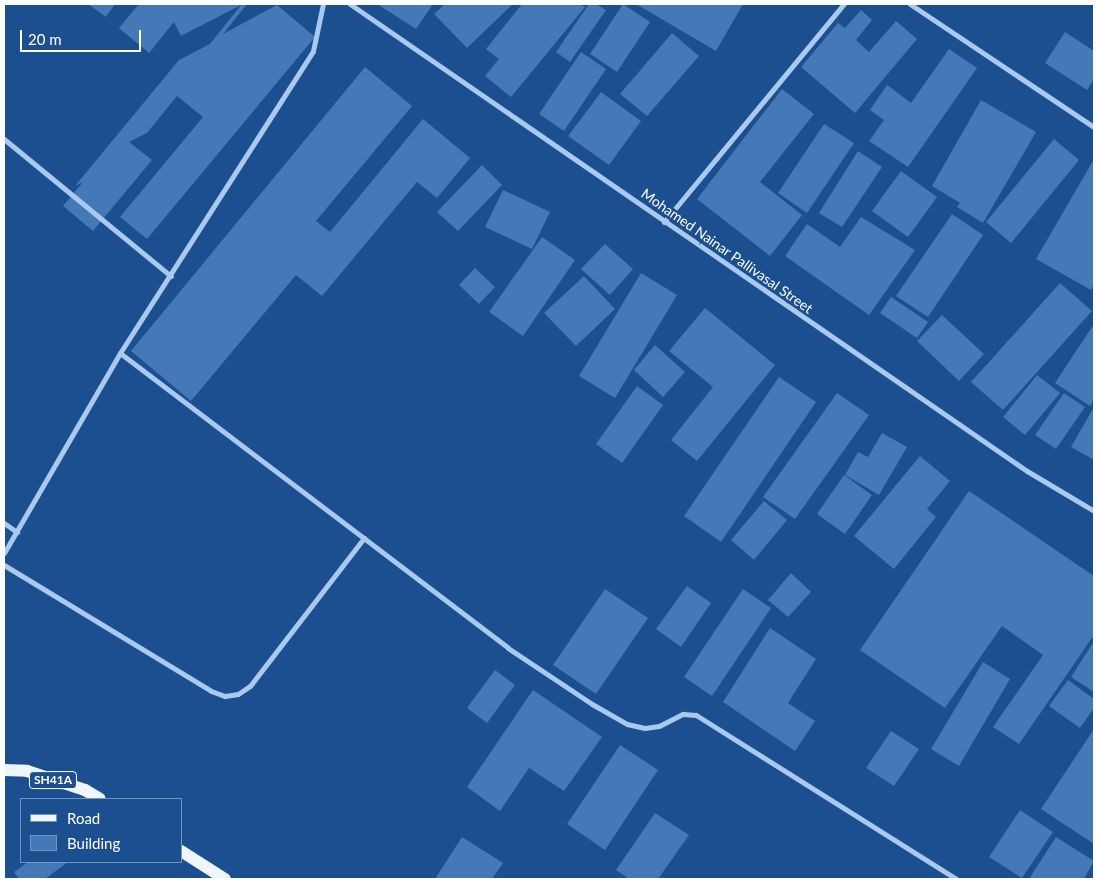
<!DOCTYPE html>
<html>
<head>
<meta charset="utf-8">
<style>
	body { margin:0 }
	#map { position:relative; width:1098px; height:883px; overflow:hidden; background:#1b4f8f; font-family:Lato,sans-serif }
	div>[style] { position:absolute }
	.building>* { inset:0; background:#4478b7 }
	.minor>* { height:5px; margin:-2.5px; padding:0 2.5px; transform-origin:2.5px; border-radius:2.5px; background:#a9c9ee }
	.primary>* { height:12px; margin:-6px; padding:0 6px; transform-origin:6px; border-radius:6px; background:#f0f6ff }
	span { translate:-50% -50%; white-space:nowrap; text-align:center; line-height:1.15; -webkit-text-stroke:5px #1b4f8f; paint-order:stroke }
	.shield-label span { padding:1px 4px; background:#1b4f8f; border:1px solid; border-radius:4px; -webkit-text-stroke-width:0 }
	.shield-label { font-size:12px; color:#fff; font-weight:700 }
	.street-label { font-size:14px; color:#fff }
	.frame { position:absolute; inset:0; border:5px solid #fff; pointer-events:none }
	.legend { position:absolute; left:20px; top:798px; width:162px; height:65px; box-sizing:border-box; background:#1b4f8f; border:1px solid #7695bc; margin:0; padding:6px 9px; list-style:none; font-size:15px; color:#fff }
	.legend li { display:flex; align-items:center; gap:10px; height:25px }
	.legend b { width:25px; border:1px solid #7695bc }
	.scale { position:absolute; left:20px; top:30px; width:121px; height:22px; box-sizing:border-box; border:2px solid #fff; border-top:0; padding-left:6px; font-size:15px; line-height:18px; white-space:nowrap; color:#fff; -webkit-text-stroke:4px #1b4f8f; paint-order:stroke }
</style>
</head>
<body>
<div id="map">
	<div class="building">
		<i style="clip-path:polygon(88px 4px,115px 4px,106px 17px)"></i>
		<i style="clip-path:polygon(139px 4px,247px 4px,223px 34px,277px 5px,315px 37px,147px 239px,120px 217px,203px 117px,177px 96px,147px 133px,129px 142px,152px 160px,93px 231px,63px 206px,83px 182px,75px 186px,179px 60px,210px 44px,241px 5px,181px 36px,174px 22px,149px 53px,119px 28px)"></i>
		<i style="clip-path:polygon(377px 4px,433px 4px,416px 29px)"></i>
		<i style="clip-path:polygon(445px 4px,513px 4px,467px 48px,434px 14px)"></i>
		<i style="clip-path:polygon(522px 4px,580px 4px,585px 7px,511px 97px,485px 76px,499px 59px,486px 49px)"></i>
		<i style="clip-path:polygon(589px 4px,596px 4px,606px 10px,570px 62px,556px 52px)"></i>
		<i style="clip-path:polygon(623px 4px,650px 22px,617px 72px,590px 54px)"></i>
		<i style="clip-path:polygon(636px 4px,697px 5px,743px 4px,716px 51px)"></i>
		<i style="clip-path:polygon(861px 10px,872px 20px,856px 40px,869px 52px,896px 21px,917px 39px,855px 113px,801px 67px,838px 23px,845px 28px)"></i>
		<i style="clip-path:polygon(1065px 32px,1094px 51px,1094px 79px,1087px 90px,1045px 63px)"></i>
		<i style="clip-path:polygon(672px 33px,699px 56px,647px 116px,620px 94px)"></i>
		<i style="clip-path:polygon(949px 49px,977px 68px,908px 167px,869px 141px,884px 120px,870px 110px,887px 85px,911px 103px)"></i>
		<i style="clip-path:polygon(581px 52px,606px 69px,564px 131px,539px 114px)"></i>
		<i style="clip-path:polygon(365px 67px,412px 106px,316px 221px,330px 232px,423px 119px,470px 158px,437px 198px,417px 182px,322px 296px,296px 275px,191px 401px,131px 351px)"></i>
		<i style="clip-path:polygon(782px 89px,814px 114px,760px 182px,802px 215px,770px 256px,697px 199px)"></i>
		<i style="clip-path:polygon(601px 92px,641px 121px,609px 165px,568px 136px)"></i>
		<i style="clip-path:polygon(981px 100px,1036px 132px,983px 223px,957px 207px,960px 203px,932px 186px)"></i>
		<i style="clip-path:polygon(824px 124px,854px 143px,807px 213px,778px 193px)"></i>
		<i style="clip-path:polygon(1054px 139px,1079px 160px,1011px 243px,986px 222px)"></i>
		<i style="clip-path:polygon(858px 151px,882px 167px,842px 227px,819px 213px)"></i>
		<i style="clip-path:polygon(1094px 159px,1094px 284px,1091px 290px,1036px 259px)"></i>
		<i style="clip-path:polygon(482px 165px,502px 185px,458px 231px,437px 212px)"></i>
		<i style="clip-path:polygon(901px 171px,937px 197px,908px 237px,872px 211px)"></i>
		<i style="clip-path:polygon(503px 190px,550px 212px,532px 249px,485px 227px)"></i>
		<i style="clip-path:polygon(952px 214px,983px 235px,928px 317px,896px 296px)"></i>
		<i style="clip-path:polygon(861px 217px,915px 250px,869px 315px,785px 256px,807px 224px,840px 247px)"></i>
		<i style="clip-path:polygon(542px 237px,575px 260px,523px 336px,489px 312px)"></i>
		<i style="clip-path:polygon(605px 244px,633px 269px,610px 295px,581px 269px)"></i>
		<i style="clip-path:polygon(475px 268px,495px 287px,479px 304px,459px 285px)"></i>
		<i style="clip-path:polygon(641px 273px,677px 295px,615px 398px,579px 376px)"></i>
		<i style="clip-path:polygon(584px 276px,615px 309px,576px 346px,544px 313px)"></i>
		<i style="clip-path:polygon(1060px 283px,1092px 311px,1003px 410px,971px 382px)"></i>
		<i style="clip-path:polygon(891px 297px,928px 322px,917px 338px,880px 313px)"></i>
		<i style="clip-path:polygon(705px 308px,775px 365px,697px 461px,671px 440px,713px 387px,669px 351px)"></i>
		<i style="clip-path:polygon(942px 315px,984px 354px,959px 381px,917px 341px)"></i>
		<i style="clip-path:polygon(1094px 324px,1094px 399px,1090px 406px,1055px 383px)"></i>
		<i style="clip-path:polygon(655px 345px,685px 372px,663px 397px,634px 370px)"></i>
		<i style="clip-path:polygon(1037px 375px,1060px 393px,1025px 435px,1003px 417px)"></i>
		<i style="clip-path:polygon(779px 377px,816px 402px,721px 542px,684px 516px)"></i>
		<i style="clip-path:polygon(637px 386px,663px 405px,622px 463px,596px 444px)"></i>
		<i style="clip-path:polygon(837px 393px,869px 415px,795px 519px,763px 497px)"></i>
		<i style="clip-path:polygon(1064px 393px,1085px 407px,1056px 449px,1035px 435px)"></i>
		<i style="clip-path:polygon(1094px 407px,1094px 460px,1071px 447px)"></i>
		<i style="clip-path:polygon(882px 433px,907px 447px,879px 495px,845px 475px,858px 452px,868px 457px)"></i>
		<i style="clip-path:polygon(920px 456px,950px 481px,927px 509px,936px 517px,894px 569px,854px 536px)"></i>
		<i style="clip-path:polygon(844px 475px,872px 495px,845px 534px,817px 514px)"></i>
		<i style="clip-path:polygon(969px 491px,1094px 576px,1094px 635px,1019px 744px,993px 727px,1043px 655px,1002px 626px,945px 708px,860px 650px)"></i>
		<i style="clip-path:polygon(764px 501px,787px 520px,754px 560px,731px 540px)"></i>
		<i style="clip-path:polygon(791px 573px,811px 592px,788px 617px,768px 600px)"></i>
		<i style="clip-path:polygon(687px 586px,711px 603px,681px 647px,656px 629px)"></i>
		<i style="clip-path:polygon(605px 589px,648px 618px,596px 694px,553px 665px)"></i>
		<i style="clip-path:polygon(743px 589px,771px 608px,712px 696px,684px 677px)"></i>
		<i style="clip-path:polygon(770px 628px,816px 659px,788px 703px,815px 721px,795px 751px,723px 702px)"></i>
		<i style="clip-path:polygon(1094px 641px,1094px 692px,1071px 677px)"></i>
		<i style="clip-path:polygon(983px 662px,1010px 679px,959px 766px,931px 749px)"></i>
		<i style="clip-path:polygon(495px 670px,515px 685px,487px 723px,467px 708px)"></i>
		<i style="clip-path:polygon(1068px 680px,1094px 699px,1094px 708px,1080px 728px,1049px 706px)"></i>
		<i style="clip-path:polygon(533px 690px,602px 737px,564px 791px,529px 768px,500px 811px,467px 787px)"></i>
		<i style="clip-path:polygon(1094px 729px,1094px 844px,1041px 809px)"></i>
		<i style="clip-path:polygon(891px 731px,919px 749px,894px 786px,866px 768px)"></i>
		<i style="clip-path:polygon(620px 745px,658px 770px,605px 850px,567px 824px)"></i>
		<i style="clip-path:polygon(1020px 810px,1053px 832px,1022px 878px,989px 857px)"></i>
		<i style="clip-path:polygon(655px 813px,689px 835px,658px 879px,629px 879px,616px 870px)"></i>
		<i style="clip-path:polygon(462px 837px,503px 863px,492px 879px,435px 879px)"></i>
		<i style="clip-path:polygon(1056px 837px,1094px 861px,1084px 879px,1029px 879px)"></i>
		<i style="clip-path:polygon(28px 862px,68px 862px,45px 879px,19px 879px,14px 872px)"></i>
	</div>
	<div class="minor">
		<i style="left:350px;top:4px;width:822px;rotate:34.6deg"></i>
		<i style="left:1027px;top:471px;width:78px;rotate:30.8deg"></i>
		<i style="left:910px;top:4px;width:221px;rotate:33.8deg"></i>
		<i style="left:4px;top:139px;width:216px;rotate:39.4deg"></i>
		<i style="left:664px;top:222px;width:283px;rotate:-50.5deg"></i>
		<i style="left:120px;top:353px;width:487px;rotate:37.2deg"></i>
		<i style="left:508px;top:648px;width:101px;rotate:33.7deg"></i>
		<i style="left:592px;top:704px;width:40px;rotate:29.7deg"></i>
		<i style="left:627px;top:724px;width:18px;rotate:13deg"></i>
		<i style="left:645px;top:728px;width:14px;rotate:-8deg"></i>
		<i style="left:659px;top:726px;width:27px;rotate:-27deg"></i>
		<i style="left:683px;top:714px;width:13px;rotate:4deg"></i>
		<i style="left:696px;top:715px;width:307px;rotate:32.2deg"></i>
		<i style="left:4px;top:523px;width:16px;rotate:35deg"></i>
		<i style="left:4px;top:553px;width:231px;rotate:-59.9deg"></i>
		<i style="left:120px;top:353px;width:358px;rotate:-57.4deg"></i>
		<i style="left:313px;top:51px;width:48px;rotate:-78deg"></i>
		<i style="left:4px;top:565px;width:242px;rotate:31.3deg"></i>
		<i style="left:211px;top:691px;width:15px;rotate:20deg"></i>
		<i style="left:225px;top:696px;width:13px;rotate:-9deg"></i>
		<i style="left:238px;top:694px;width:14px;rotate:-34deg"></i>
		<i style="left:250px;top:686px;width:187px;rotate:-52.4deg"></i>
	</div>
	<div class="primary">
		<i style="left:4px;top:770px;width:23px;rotate:2deg"></i>
		<i style="left:27px;top:771px;width:61px;rotate:18.1deg"></i>
		<i style="left:85px;top:790px;width:17px;rotate:31deg"></i>
		<i style="left:181px;top:851px;width:52px;rotate:32.5deg"></i>
	</div>
	<div class="shield-label">
		<span style="left:53px;top:780px">SH41A</span>
	</div>
	<div class="street-label">
		<span style="left:727px;top:251px;rotate:35deg">Mohamed Nainar Pallivasal Street</span>
	</div>
	<div class="frame"></div>
	<ul class="legend">
	<li><b style="height:6px;background:#f0f6ff"></b>Road</li>
	<li><b style="height:14px;background:#4478b7"></b>Building</li>
	</ul>
	<div class="scale">20 m</div>
</div>
</body>
</html>
